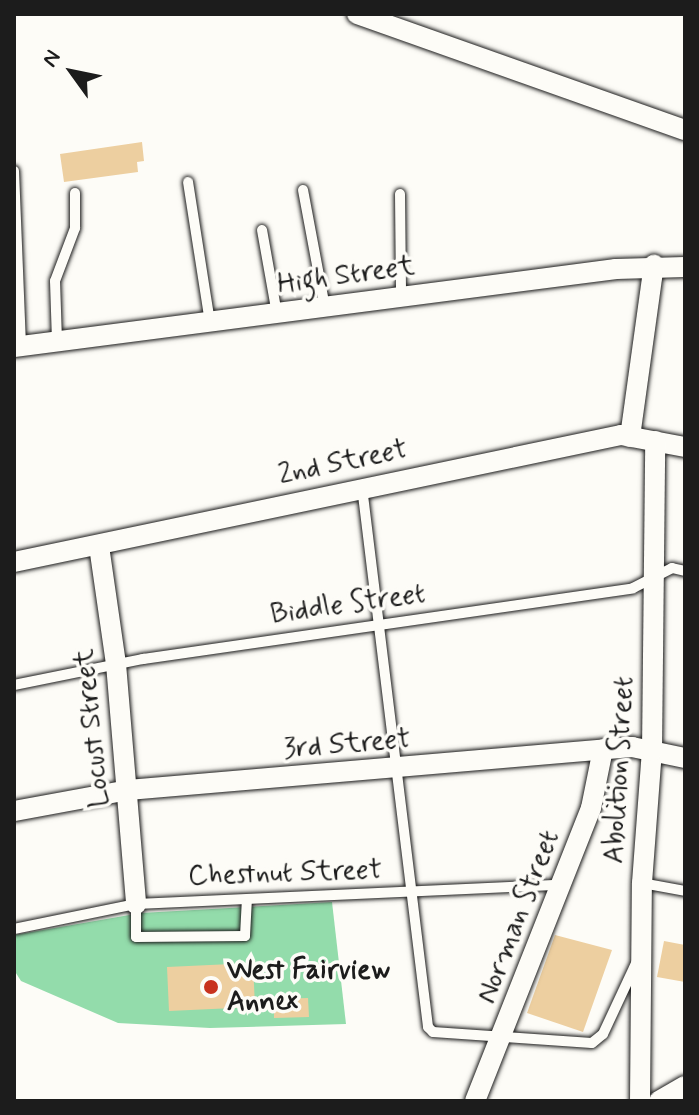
<!DOCTYPE html>
<html>
<head>
<meta charset="utf-8">
<style>
	body { margin:0 }
	#map { position:relative; width:699px; height:1115px; overflow:hidden; background:#fdfcf7; font-family:Mynerve,sans-serif }
	div>[style] { position:absolute }
	.green>* { inset:0; background:#93dcab }
	.building>* { inset:0; background:#edcfa0 }
	.roads { filter:drop-shadow(0 0 2px #1c1c1c) drop-shadow(0 0 2px #1c1c1c) }
	.lane>* { height:10px; margin:-5px; padding:0 5px; transform-origin:5px; border-radius:5px; background:#fdfcf7 }
	.street>* { height:20px; margin:-10px; padding:0 10px; transform-origin:10px; border-radius:10px; background:#fdfcf7 }
	.dots>* { width:22px; height:22px; translate:-50% -50%; box-sizing:border-box; border:4px solid #fdfcf7; border-radius:50% }
	span { translate:-50% -50%; white-space:nowrap; text-align:center; line-height:1.15; -webkit-text-stroke:7px #fdfcf7; paint-order:stroke }
	.street-label { font-size:28px; color:#1c1c1c }
	.poi-label { font-size:28px; color:#1c1c1c; font-weight:700 }
	.left { translate:0 -50%; text-align:left }
	.frame { position:absolute; inset:0; border:16px solid #1c1c1c; pointer-events:none }
	.north { position:absolute; left:32px; top:32px; width:80px; height:80px; -webkit-text-stroke:6px #fdfcf7; paint-order:stroke; rotate:303deg; font-size:22px; font-weight:700; line-height:32px; text-align:center; color:#1c1c1c }
	.north::after { content:''; display:block; margin:auto; width:28px; height:36px; background:#1c1c1c; clip-path:polygon(50% 0,100% 100%,50% 72%,0 100%) }
</style>
</head>
<body>
<div id="map">
	<div class="green">
		<i style="clip-path:polygon(332px 902px,346px 1024px,210px 1028px,118px 1023px,21px 981px,14px 970px,14px 935px,141px 913px)"></i>
	</div>
	<div class="building">
		<i style="clip-path:polygon(142px 142px,144px 161px,137px 162px,138px 172px,64px 182px,60px 154px)"></i>
		<i style="clip-path:polygon(555px 935px,612px 950px,583px 1032px,527px 1013px)"></i>
		<i style="clip-path:polygon(664px 941px,685px 945px,685px 982px,657px 977px)"></i>
		<i style="clip-path:polygon(253px 963px,255px 1007px,169px 1011px,167px 967px)"></i>
		<i style="clip-path:polygon(308px 998px,309px 1017px,274px 1018px,274px 999px)"></i>
	</div>
	<div class="roads">
		<div class="lane">
			<i style="left:14px;top:171px;width:175px;rotate:87.7deg"></i>
			<i style="left:188px;top:182px;width:142px;rotate:81.1deg"></i>
			<i style="left:303px;top:190px;width:119px;rotate:79.4deg"></i>
			<i style="left:400px;top:194px;width:102px;rotate:89.4deg"></i>
			<i style="left:262px;top:230px;width:85px;rotate:79.9deg"></i>
			<i style="left:57px;top:341px;width:60px;rotate:-91.9deg"></i>
			<i style="left:55px;top:281px;width:57px;rotate:-69.3deg"></i>
			<i style="left:75px;top:228px;width:35px;rotate:-90deg"></i>
			<i style="left:362px;top:487px;width:544px;rotate:83.03deg"></i>
			<i style="left:428px;top:1027px;width:7px;rotate:45deg"></i>
			<i style="left:433px;top:1032px;width:159px;rotate:4deg"></i>
			<i style="left:592px;top:1043px;width:14px;rotate:-39deg"></i>
			<i style="left:603px;top:1034px;width:81px;rotate:-65deg"></i>
			<i style="left:14px;top:685px;width:132px;rotate:-11.4deg"></i>
			<i style="left:143px;top:659px;width:495px;rotate:-8.2deg"></i>
			<i style="left:633px;top:588px;width:44px;rotate:-27.1deg"></i>
			<i style="left:672px;top:568px;width:13px;rotate:13deg"></i>
			<i style="left:642px;top:883px;width:44px;rotate:10.5deg"></i>
			<i style="left:136px;top:904px;width:33px;rotate:90deg"></i>
			<i style="left:136px;top:937px;width:109px;rotate:-0.5deg"></i>
			<i style="left:245px;top:936px;width:36px;rotate:-87deg"></i>
			<i style="left:14px;top:929px;width:125px;rotate:-11.6deg"></i>
			<i style="left:136px;top:904px;width:424px;rotate:-2.6deg"></i>
		</div>
		<div class="street">
			<i style="left:357px;top:14px;width:348px;rotate:19.5deg"></i>
			<i style="left:14px;top:347px;width:607px;rotate:-7.38deg"></i>
			<i style="left:616px;top:269px;width:69px;rotate:-1.7deg"></i>
			<i style="left:630px;top:437px;width:174px;rotate:-82.1deg"></i>
			<i style="left:99px;top:546px;width:119px;rotate:81.8deg"></i>
			<i style="left:116px;top:664px;width:241px;rotate:85.2deg"></i>
			<i style="left:14px;top:562px;width:620px;rotate:-11.82deg"></i>
			<i style="left:621px;top:435px;width:65px;rotate:10.6deg"></i>
			<i style="left:14px;top:811px;width:116px;rotate:-10.4deg"></i>
			<i style="left:128px;top:790px;width:506px;rotate:-4.88deg"></i>
			<i style="left:632px;top:747px;width:54px;rotate:11.7deg"></i>
			<i style="left:475px;top:1101px;width:315px;rotate:-68.4deg"></i>
			<i style="left:591px;top:808px;width:60px;rotate:-78.5deg"></i>
			<i style="left:640px;top:1101px;width:218px;rotate:-89.5deg"></i>
			<i style="left:642px;top:883px;width:132px;rotate:-85.7deg"></i>
			<i style="left:652px;top:751px;width:310px;rotate:-89.4deg"></i>
			<i style="left:659px;top:1101px;width:30px;rotate:-30deg"></i>
		</div>
	</div>
	<div class="dots">
		<i style="left:211px;top:987px;background:#c8321e"></i>
	</div>
	<div class="street-label">
		<span style="left:346px;top:276px;rotate:-8deg">High Street</span>
		<span style="left:343px;top:463px;rotate:-12deg">2nd Street</span>
		<span style="left:348px;top:605px;rotate:-8deg">Biddle Street</span>
		<span style="left:93px;top:728px;rotate:-96deg">Locust Street</span>
		<span style="left:347px;top:745px;rotate:-5deg">3rd Street</span>
		<span style="left:620px;top:770px;rotate:-87deg">Abolition Street</span>
		<span style="left:285px;top:874px;rotate:-2deg">Chestnut Street</span>
		<span style="left:519px;top:917px;rotate:-69deg">Norman Street</span>
	</div>
	<div class="poi-label">
		<span class="left" style="left:227px;top:987px">West Fairview<br>Annex</span>
	</div>
	<div class="frame"></div>
	<div class="north">N</div>
</div>
</body>
</html>
